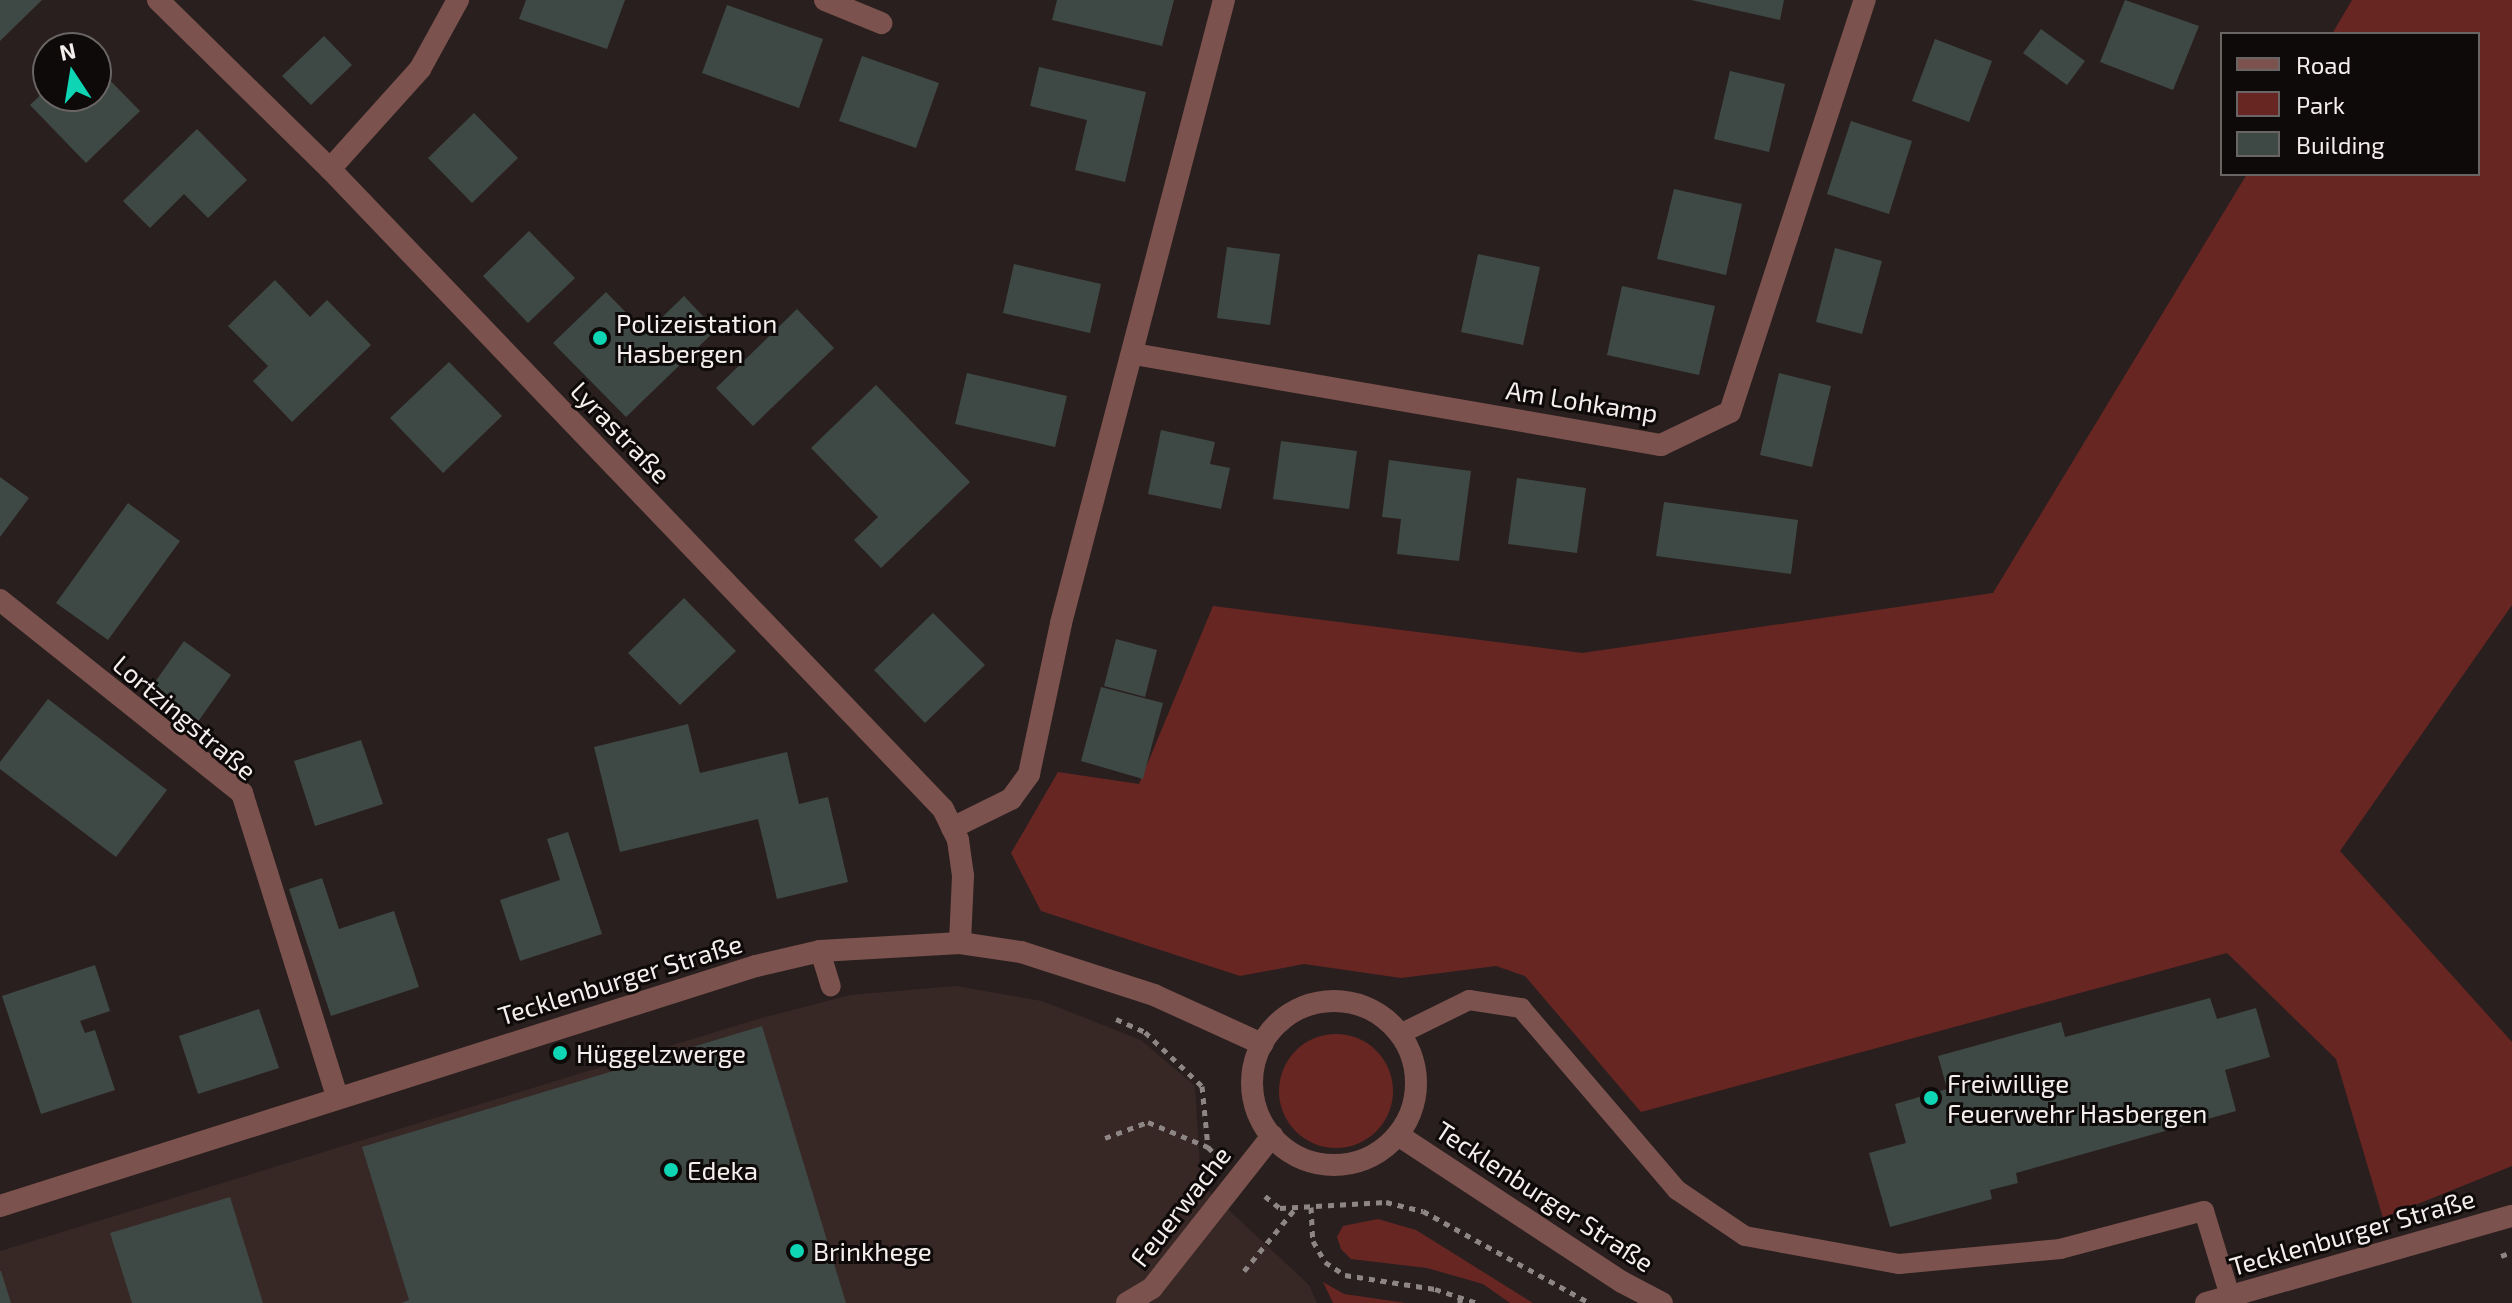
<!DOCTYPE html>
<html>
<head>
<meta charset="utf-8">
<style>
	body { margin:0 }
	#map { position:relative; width:2512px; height:1303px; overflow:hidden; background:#291f1e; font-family:"Exo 2",sans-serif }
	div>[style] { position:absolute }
	.built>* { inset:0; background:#372725 }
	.green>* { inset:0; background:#682623 }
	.round { border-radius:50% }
	.building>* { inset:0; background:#3e4945 }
	.path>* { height:5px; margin-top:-2.5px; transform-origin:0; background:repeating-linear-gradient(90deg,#8e8685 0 6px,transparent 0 12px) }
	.service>* { height:20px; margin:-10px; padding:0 10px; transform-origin:10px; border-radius:10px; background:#7b524d }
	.minor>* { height:22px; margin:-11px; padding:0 11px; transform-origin:11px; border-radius:11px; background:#7b524d }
	.tertiary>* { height:22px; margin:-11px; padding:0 11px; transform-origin:11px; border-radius:11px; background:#7b524d }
	.tertiary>.ring { margin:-11px; padding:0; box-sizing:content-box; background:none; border:22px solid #7b524d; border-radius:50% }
	.dots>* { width:22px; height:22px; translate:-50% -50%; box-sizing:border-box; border:4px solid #0e0a0a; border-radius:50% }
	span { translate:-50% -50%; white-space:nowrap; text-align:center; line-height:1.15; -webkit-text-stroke:6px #0e0a0a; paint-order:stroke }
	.poi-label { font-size:26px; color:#f4eeed }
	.left { translate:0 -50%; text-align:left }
	.street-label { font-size:26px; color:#f4eeed }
	.legend { position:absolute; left:2220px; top:32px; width:260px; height:144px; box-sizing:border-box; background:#0e0a0a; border:2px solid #6a6565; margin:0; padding:10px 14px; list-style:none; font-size:24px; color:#f4eeed }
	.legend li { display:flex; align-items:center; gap:16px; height:40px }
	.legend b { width:40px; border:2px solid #6a6565 }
	.north { position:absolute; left:32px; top:32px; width:80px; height:80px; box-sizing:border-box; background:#0e0a0a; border:2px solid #6a6565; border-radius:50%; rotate:348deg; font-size:22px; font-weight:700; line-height:32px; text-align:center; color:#f4eeed }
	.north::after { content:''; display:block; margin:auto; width:28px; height:36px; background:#0ed5b4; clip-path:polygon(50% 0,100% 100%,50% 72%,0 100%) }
</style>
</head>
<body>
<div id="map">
	<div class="built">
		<i style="clip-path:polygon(956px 986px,1042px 1001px,1141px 1040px,1195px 1086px,1201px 1184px,1309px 1285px,1317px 1303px,0 1303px,0 1251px,758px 1019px,850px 995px)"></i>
	</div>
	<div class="green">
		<i style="clip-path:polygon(2352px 0,2512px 0,2512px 605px,2340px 851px,2512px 1042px,2512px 1166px,2383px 1218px,2336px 1059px,2227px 953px,1641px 1112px,1525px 976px,1496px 966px,1401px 978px,1304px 964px,1240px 976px,1041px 911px,1011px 853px,1058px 772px,1139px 784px,1213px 606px,1582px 653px,1993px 593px,2247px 174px,2478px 174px,2478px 34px,2332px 34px)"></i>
		<i class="round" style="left:1279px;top:1034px;width:114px;height:114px"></i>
		<i style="clip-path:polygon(1378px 1219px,1416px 1230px,1533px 1303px,1510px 1303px,1483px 1284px,1427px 1268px,1351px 1259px,1341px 1249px,1337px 1237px,1343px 1226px)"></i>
		<i style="clip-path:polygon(1323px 1282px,1344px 1294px,1406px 1303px,1333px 1303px)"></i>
	</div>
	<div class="building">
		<i style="clip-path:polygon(0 0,42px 0,0 41px)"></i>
		<i style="clip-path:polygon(526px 0,625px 0,607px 49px,519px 19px)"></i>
		<i style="clip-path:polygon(1057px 0,1174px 0,1162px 46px,1052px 20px)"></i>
		<i style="clip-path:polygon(1691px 0,1784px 0,1780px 20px)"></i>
		<i style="clip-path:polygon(2125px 0,2199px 26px,2173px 90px,2100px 62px)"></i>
		<i style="clip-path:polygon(727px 5px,823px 39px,799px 108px,702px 73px)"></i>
		<i style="clip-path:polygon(2041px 29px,2085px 61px,2067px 85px,2023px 53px)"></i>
		<i style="clip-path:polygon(324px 36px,352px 65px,311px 105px,282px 76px)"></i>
		<i style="clip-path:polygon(1935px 39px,1992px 61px,1969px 122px,1912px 101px)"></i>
		<i style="clip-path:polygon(862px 56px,939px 83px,916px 148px,839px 121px)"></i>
		<i style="clip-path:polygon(96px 66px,140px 111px,86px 163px,30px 105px,48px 88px,48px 96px,96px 96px)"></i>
		<i style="clip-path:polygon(1039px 67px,1146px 92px,1125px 182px,1075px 170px,1087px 120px,1030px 106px)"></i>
		<i style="clip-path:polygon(1730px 71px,1785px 84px,1769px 152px,1714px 139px)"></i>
		<i style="clip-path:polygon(474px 113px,518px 158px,472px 203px,428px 158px)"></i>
		<i style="clip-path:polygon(1851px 121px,1912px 141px,1889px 214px,1827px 194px)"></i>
		<i style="clip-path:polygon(197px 129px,247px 180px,208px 218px,184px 194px,150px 228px,123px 201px)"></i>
		<i style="clip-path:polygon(1674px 189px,1742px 204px,1726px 275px,1657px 259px)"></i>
		<i style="clip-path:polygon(529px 231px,575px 278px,528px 323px,483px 276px)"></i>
		<i style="clip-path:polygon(1227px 247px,1280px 254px,1270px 325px,1217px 318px)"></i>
		<i style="clip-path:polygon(1835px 248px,1882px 261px,1862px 334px,1816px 322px)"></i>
		<i style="clip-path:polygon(1478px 254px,1540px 267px,1523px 345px,1461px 332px)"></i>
		<i style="clip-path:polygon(1014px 264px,1101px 284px,1090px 333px,1003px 313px)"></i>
		<i style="clip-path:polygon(275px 280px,310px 317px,327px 300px,371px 345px,292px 422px,253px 381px,268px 366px,228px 326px)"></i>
		<i style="clip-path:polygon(1622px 286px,1715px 306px,1699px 375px,1607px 355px)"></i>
		<i style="clip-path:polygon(606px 292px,646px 333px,684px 296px,716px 330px,626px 417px,553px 343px)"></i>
		<i style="clip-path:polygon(797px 309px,834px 348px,753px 426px,716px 388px)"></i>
		<i style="clip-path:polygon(449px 362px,502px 416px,443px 473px,390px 418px)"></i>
		<i style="clip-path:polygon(967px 373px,1067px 396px,1055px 447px,955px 424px)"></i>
		<i style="clip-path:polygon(1779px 373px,1831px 386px,1812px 467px,1760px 455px)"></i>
		<i style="clip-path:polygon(876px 385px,970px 482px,881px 568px,854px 540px,878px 517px,811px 448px)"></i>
		<i style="clip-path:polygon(1161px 430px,1215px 442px,1210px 464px,1230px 468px,1221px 509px,1148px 494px)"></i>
		<i style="clip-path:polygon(1281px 441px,1357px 451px,1349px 509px,1273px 499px)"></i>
		<i style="clip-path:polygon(1389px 460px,1471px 471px,1459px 561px,1397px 554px,1401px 519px,1382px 517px)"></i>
		<i style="clip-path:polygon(0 477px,29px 498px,0 537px)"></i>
		<i style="clip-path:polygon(1517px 478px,1586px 488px,1577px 553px,1508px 544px)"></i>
		<i style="clip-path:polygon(1664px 502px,1798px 520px,1791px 574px,1656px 556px)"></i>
		<i style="clip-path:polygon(128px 503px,180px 541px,108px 640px,56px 603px)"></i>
		<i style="clip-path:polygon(684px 598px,736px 651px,680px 705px,628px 653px)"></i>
		<i style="clip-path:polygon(933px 613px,985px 665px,925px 723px,874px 670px)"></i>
		<i style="clip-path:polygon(1116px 639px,1157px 650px,1145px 697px,1104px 686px)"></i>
		<i style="clip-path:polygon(184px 641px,231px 675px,197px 723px,150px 689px)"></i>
		<i style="clip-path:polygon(1101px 687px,1163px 703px,1143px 779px,1081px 761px)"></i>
		<i style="clip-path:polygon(48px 699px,167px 790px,116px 857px,0 769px,0 762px)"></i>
		<i style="clip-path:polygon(688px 724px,700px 773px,787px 752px,799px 804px,828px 797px,848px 882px,777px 899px,758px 819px,620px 852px,594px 747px)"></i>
		<i style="clip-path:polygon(361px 740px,383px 804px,315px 826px,294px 761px)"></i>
		<i style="clip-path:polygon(568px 832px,602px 934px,520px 961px,500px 900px,560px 880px,547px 839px)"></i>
		<i style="clip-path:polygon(322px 878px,339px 929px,394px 911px,419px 987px,331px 1016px,289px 889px)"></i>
		<i style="clip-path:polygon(95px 965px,110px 1011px,80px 1021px,85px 1033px,95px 1030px,115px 1090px,41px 1114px,2px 996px)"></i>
		<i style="clip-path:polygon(2210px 998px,2217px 1019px,2256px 1008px,2270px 1057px,2225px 1070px,2236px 1111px,2016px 1173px,2018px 1183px,1990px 1190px,1992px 1199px,1890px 1227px,1869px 1153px,1906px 1143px,1895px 1104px,1947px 1089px,1938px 1056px,2061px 1022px,2065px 1037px)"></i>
		<i style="clip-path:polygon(259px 1009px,279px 1068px,198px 1094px,179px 1036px)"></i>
		<i style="clip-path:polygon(762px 1026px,846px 1303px,401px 1303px,409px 1300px,362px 1147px)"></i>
		<i style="clip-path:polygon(230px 1197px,263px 1303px,132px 1303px,110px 1233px)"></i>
		<i style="clip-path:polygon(0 1271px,1px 1271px,11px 1303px,0 1303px)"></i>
	</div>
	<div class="path">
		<i style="left:1116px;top:1019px;width:32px;rotate:24deg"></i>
		<i style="left:1145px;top:1032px;width:79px;rotate:43.5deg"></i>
		<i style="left:1202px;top:1086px;width:61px;rotate:84.4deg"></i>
		<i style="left:1208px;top:1147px;width:13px;rotate:45deg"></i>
		<i style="left:1105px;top:1138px;width:46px;rotate:-20.4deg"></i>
		<i style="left:1148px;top:1122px;width:65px;rotate:22.6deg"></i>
		<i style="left:1265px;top:1196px;width:19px;rotate:39deg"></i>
		<i style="left:1280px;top:1208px;width:106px;rotate:-3.2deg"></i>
		<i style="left:1386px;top:1202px;width:38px;rotate:14deg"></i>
		<i style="left:1423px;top:1211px;width:191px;rotate:28.9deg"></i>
		<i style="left:1311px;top:1207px;width:34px;rotate:87deg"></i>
		<i style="left:1313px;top:1241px;width:24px;rotate:60deg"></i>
		<i style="left:1325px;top:1262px;width:24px;rotate:33deg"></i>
		<i style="left:1345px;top:1275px;width:91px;rotate:8.8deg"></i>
		<i style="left:1435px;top:1289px;width:44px;rotate:18.4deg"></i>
		<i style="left:2501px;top:1256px;width:12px;rotate:-20deg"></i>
		<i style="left:1244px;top:1271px;width:80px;rotate:-50.6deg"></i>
		<i style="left:1460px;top:1303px;width:8px;rotate:-90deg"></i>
	</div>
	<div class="service">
		<i style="left:820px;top:951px;width:37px;rotate:73deg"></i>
		<i style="left:1400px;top:1034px;width:77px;rotate:-26.2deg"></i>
		<i style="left:1469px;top:1000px;width:53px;rotate:8.7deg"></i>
		<i style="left:1521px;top:1008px;width:240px;rotate:49.4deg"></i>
		<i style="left:1677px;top:1190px;width:82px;rotate:34.1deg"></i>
		<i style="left:1745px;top:1236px;width:157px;rotate:10.3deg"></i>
		<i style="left:1899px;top:1264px;width:162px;rotate:-5.3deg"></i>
		<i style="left:2060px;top:1249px;width:149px;rotate:-14.8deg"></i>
		<i style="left:2204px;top:1211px;width:89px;rotate:73deg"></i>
	</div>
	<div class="minor">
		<i style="left:158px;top:0;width:241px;rotate:44.5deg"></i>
		<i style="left:330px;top:169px;width:886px;rotate:46.23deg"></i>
		<i style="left:943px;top:809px;width:34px;rotate:64deg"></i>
		<i style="left:958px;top:840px;width:36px;rotate:82deg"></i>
		<i style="left:963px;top:876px;width:67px;rotate:92.6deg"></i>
		<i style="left:825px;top:0;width:61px;rotate:22.3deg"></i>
		<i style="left:330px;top:169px;width:135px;rotate:-48deg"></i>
		<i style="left:420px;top:69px;width:79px;rotate:-61.2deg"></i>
		<i style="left:1134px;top:354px;width:535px;rotate:9.8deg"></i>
		<i style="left:1661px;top:445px;width:76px;rotate:-25.6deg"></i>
		<i style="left:1730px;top:412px;width:434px;rotate:-71.9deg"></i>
		<i style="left:0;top:600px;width:310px;rotate:38.6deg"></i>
		<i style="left:242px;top:793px;width:318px;rotate:72.6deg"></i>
		<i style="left:952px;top:828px;width:66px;rotate:-26.2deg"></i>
		<i style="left:1011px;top:799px;width:31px;rotate:-54deg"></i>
		<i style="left:1029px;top:774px;width:154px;rotate:-78deg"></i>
		<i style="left:1061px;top:623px;width:644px;rotate:-75.34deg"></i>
		<i style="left:1127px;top:1303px;width:29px;rotate:-31deg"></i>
		<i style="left:1152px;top:1288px;width:194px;rotate:-51.7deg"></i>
	</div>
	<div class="tertiary">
		<i class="ring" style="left:1252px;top:1001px;width:142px;height:142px"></i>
		<i style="left:1398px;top:1135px;width:268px;rotate:33.3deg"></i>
		<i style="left:1622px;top:1282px;width:45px;rotate:27.7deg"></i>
		<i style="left:0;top:1206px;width:793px;rotate:-17.61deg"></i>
		<i style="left:756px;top:966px;width:66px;rotate:-13.2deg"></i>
		<i style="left:820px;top:951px;width:140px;rotate:-3.3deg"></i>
		<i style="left:960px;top:943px;width:62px;rotate:8.4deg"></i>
		<i style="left:1021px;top:952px;width:140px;rotate:17.9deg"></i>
		<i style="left:1154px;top:995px;width:119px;rotate:24.4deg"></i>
		<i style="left:2206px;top:1303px;width:318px;rotate:-15.9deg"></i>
	</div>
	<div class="dots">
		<i style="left:600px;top:338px;background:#0ed5b4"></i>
		<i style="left:560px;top:1053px;background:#0ed5b4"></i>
		<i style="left:1931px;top:1098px;background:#0ed5b4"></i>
		<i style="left:671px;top:1170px;background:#0ed5b4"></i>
		<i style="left:797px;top:1251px;background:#0ed5b4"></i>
	</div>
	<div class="poi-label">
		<span class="left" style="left:616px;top:338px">Polizeistation<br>Hasbergen</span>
		<span class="left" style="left:576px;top:1053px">Hüggelzwerge</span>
		<span class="left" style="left:1947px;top:1098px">Freiwillige<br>Feuerwehr Hasbergen</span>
		<span class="left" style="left:687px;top:1170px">Edeka</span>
		<span class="left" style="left:813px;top:1251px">Brinkhege</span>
	</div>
	<div class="street-label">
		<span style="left:1582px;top:401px;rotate:9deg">Am Lohkamp</span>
		<span style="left:621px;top:432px;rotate:46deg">Lyrastraße</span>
		<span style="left:185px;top:717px;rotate:40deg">Lortzingstraße</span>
		<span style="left:620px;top:979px;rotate:-17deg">Tecklenburger Straße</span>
		<span style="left:1545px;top:1196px;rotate:33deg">Tecklenburger Straße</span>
		<span style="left:1180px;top:1206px;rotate:-52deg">Feuerwache</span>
		<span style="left:2352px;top:1232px;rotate:-16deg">Tecklenburger Straße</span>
	</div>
	<ul class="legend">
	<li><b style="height:10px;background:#7b524d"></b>Road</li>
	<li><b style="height:22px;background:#682623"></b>Park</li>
	<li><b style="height:22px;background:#3e4945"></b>Building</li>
	</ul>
	<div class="north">N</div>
</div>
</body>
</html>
